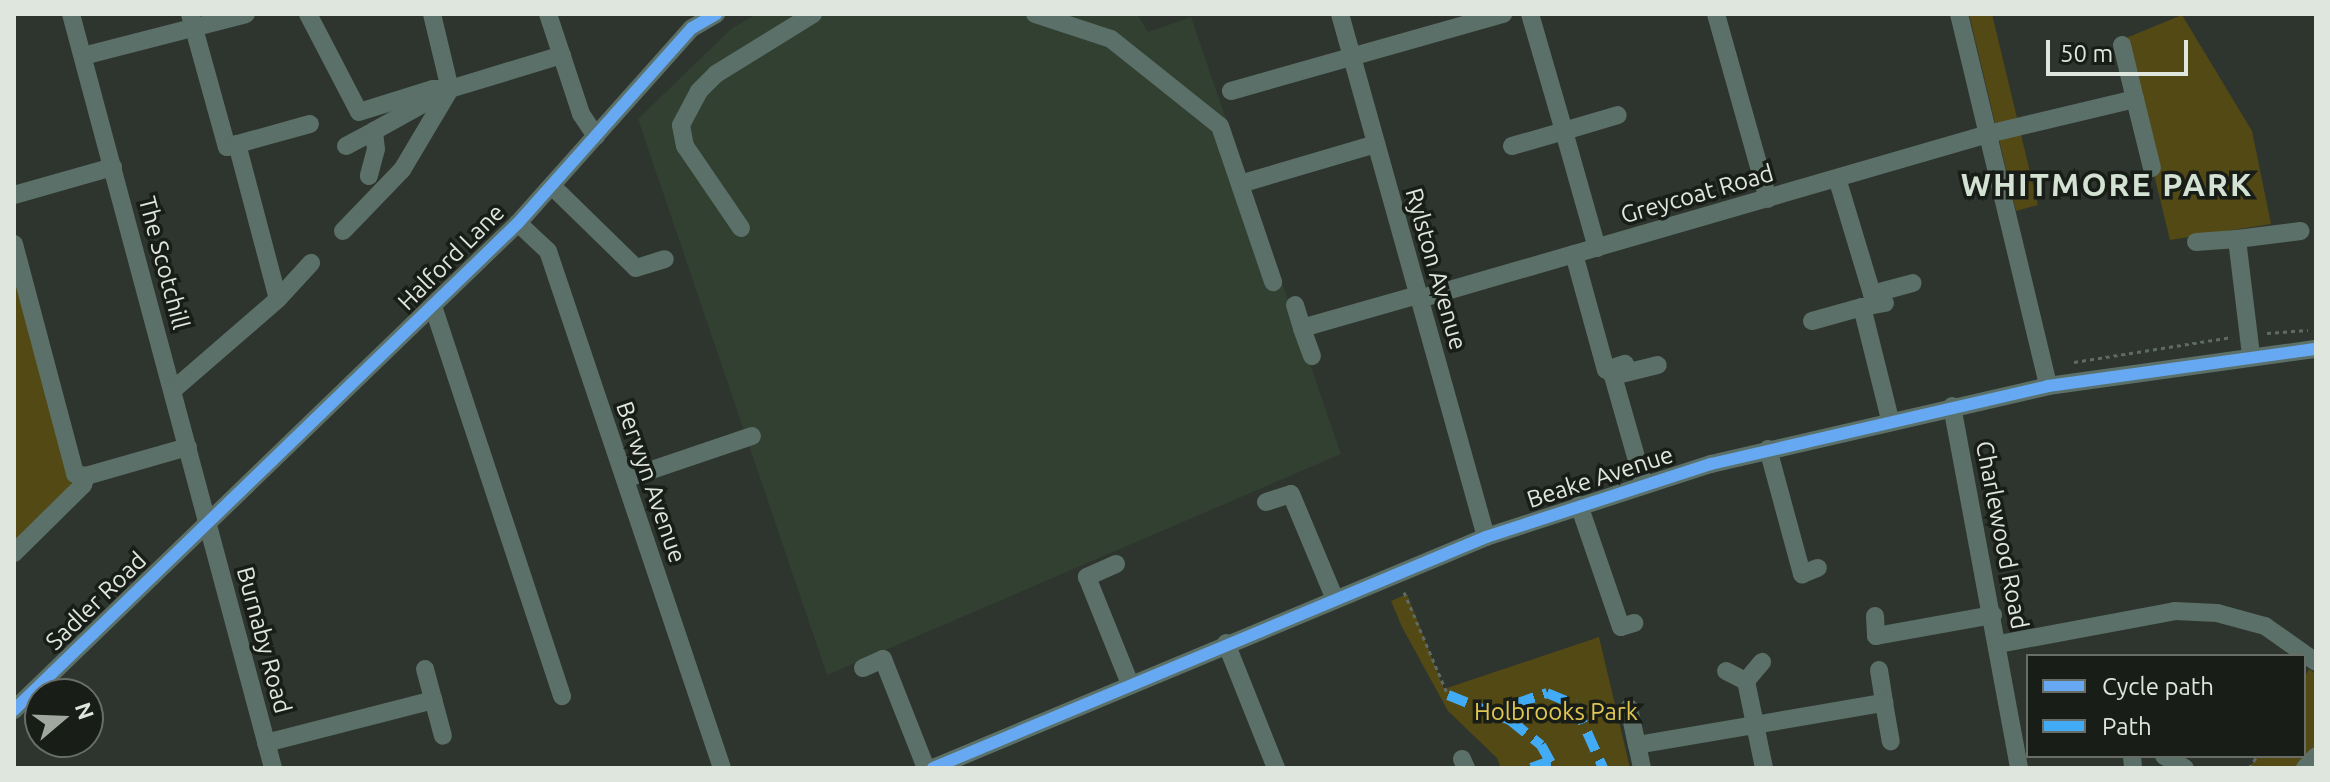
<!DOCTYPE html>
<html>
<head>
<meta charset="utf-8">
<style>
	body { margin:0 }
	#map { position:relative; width:2330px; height:782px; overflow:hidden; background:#2e342e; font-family:Ubuntu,sans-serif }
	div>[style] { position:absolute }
	.built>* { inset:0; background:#314030 }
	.green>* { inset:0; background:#534914 }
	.path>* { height:3px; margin-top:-1.5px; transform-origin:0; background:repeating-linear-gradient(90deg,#5e6a64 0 4px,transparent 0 8px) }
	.minor>* { height:18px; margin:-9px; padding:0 9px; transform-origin:9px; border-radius:9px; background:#5b7068 }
	.quiet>* { height:10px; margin-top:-5px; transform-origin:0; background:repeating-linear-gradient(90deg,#42abf6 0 20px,transparent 0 30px) }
	.cycleway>* { height:12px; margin:-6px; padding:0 6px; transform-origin:6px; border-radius:6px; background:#66a8f1 }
	span { translate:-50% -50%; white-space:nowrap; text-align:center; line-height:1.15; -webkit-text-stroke:7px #181d17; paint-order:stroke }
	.street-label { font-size:24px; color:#dfe6de }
	.park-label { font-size:24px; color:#dfc552 }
	.district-label { font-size:32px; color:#d3e2d2; font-weight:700; letter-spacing:2px }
	.frame { position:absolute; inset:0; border:16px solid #dfe6de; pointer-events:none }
	.legend { position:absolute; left:2026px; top:654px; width:280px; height:104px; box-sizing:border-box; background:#181d17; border:2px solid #686d67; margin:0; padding:10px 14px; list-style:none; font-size:24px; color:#dfe6de }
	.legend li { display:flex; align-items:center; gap:16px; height:40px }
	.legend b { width:40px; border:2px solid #686d67 }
	.north { position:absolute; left:24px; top:678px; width:80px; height:80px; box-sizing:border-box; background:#181d17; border:2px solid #686d67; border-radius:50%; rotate:71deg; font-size:22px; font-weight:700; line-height:32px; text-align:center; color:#dfe6de }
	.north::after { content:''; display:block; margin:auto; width:28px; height:36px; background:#a1a8a0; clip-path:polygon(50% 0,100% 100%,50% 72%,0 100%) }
	.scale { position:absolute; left:2046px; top:40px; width:142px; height:36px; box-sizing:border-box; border:4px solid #dfe6de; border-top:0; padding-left:10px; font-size:24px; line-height:28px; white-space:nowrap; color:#dfe6de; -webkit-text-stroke:6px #181d17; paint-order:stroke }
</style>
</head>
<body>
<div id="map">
	<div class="built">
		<i style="clip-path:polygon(757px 14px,1137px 14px,1148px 32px,1191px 17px,1341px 454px,827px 675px,638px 119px,731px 29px)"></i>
	</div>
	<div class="green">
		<i style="clip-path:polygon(1969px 14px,1992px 14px,2038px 205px,2016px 211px)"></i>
		<i style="clip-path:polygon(2182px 15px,2252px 131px,2271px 224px,2170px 240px,2121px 40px)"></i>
		<i style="clip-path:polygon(14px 267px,73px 490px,14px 542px)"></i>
		<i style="clip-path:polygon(1407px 594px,1444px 689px,1599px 637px,1630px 768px,1501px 768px,1497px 758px,1448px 711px,1402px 627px,1391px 601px)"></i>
		<i style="clip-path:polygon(2309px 669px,2316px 674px,2316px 748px,2298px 768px,2249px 768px,2257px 756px,2304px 756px,2304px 678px)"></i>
	</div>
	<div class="path">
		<i style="left:2267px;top:333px;width:41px;rotate:-4.2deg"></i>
		<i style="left:2074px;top:362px;width:160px;rotate:-9deg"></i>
		<i style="left:1404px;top:592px;width:112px;rotate:66.9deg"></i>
		<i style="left:2249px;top:768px;width:14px;rotate:-56deg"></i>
	</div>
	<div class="minor">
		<i style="left:71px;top:14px;width:781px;rotate:75deg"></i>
		<i style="left:190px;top:14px;width:138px;rotate:74.5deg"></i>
		<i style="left:227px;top:147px;width:86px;rotate:-15.5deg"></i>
		<i style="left:308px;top:14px;width:110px;rotate:62.5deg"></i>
		<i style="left:359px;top:112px;width:77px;rotate:-17.3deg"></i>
		<i style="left:433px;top:89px;width:17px"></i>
		<i style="left:548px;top:14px;width:105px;rotate:71.7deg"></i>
		<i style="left:581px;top:114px;width:27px;rotate:56deg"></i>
		<i style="left:1035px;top:14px;width:80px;rotate:18.2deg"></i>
		<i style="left:1111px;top:39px;width:139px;rotate:38.6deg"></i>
		<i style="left:1220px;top:126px;width:165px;rotate:71.2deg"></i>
		<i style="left:1340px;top:14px;width:543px;rotate:74.4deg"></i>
		<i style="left:1716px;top:14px;width:192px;rotate:74.3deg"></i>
		<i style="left:1959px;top:14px;width:382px;rotate:76.5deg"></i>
		<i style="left:2122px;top:45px;width:56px;rotate:76.5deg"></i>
		<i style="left:83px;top:56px;width:168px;rotate:-14.4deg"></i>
		<i style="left:1231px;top:91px;width:283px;rotate:-15.8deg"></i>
		<i style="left:374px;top:131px;width:87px;rotate:-28.9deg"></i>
		<i style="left:450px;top:89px;width:117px;rotate:-16.9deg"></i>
		<i style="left:237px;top:144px;width:160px;rotate:75.2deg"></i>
		<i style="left:346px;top:146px;width:32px;rotate:-28deg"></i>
		<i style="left:374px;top:131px;width:18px;rotate:84deg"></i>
		<i style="left:376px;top:149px;width:28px;rotate:105deg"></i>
		<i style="left:1512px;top:146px;width:54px;rotate:-16.1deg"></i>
		<i style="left:1564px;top:131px;width:122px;rotate:-106.2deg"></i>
		<i style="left:1837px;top:178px;width:121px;rotate:73.2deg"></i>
		<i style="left:1872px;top:294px;width:42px;rotate:-15deg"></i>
		<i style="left:1240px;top:184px;width:142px;rotate:-16.4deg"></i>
		<i style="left:552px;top:186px;width:117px;rotate:44.3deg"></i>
		<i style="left:636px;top:268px;width:30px;rotate:-17deg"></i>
		<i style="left:14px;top:195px;width:103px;rotate:-15.8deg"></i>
		<i style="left:518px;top:223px;width:41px;rotate:43deg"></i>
		<i style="left:548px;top:251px;width:545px;rotate:71.4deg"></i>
		<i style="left:741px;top:228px;width:99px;rotate:-124.3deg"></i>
		<i style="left:685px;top:146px;width:21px;rotate:-101deg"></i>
		<i style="left:681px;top:125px;width:38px;rotate:-62deg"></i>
		<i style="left:699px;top:91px;width:24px;rotate:-45deg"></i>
		<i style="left:716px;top:74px;width:114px;rotate:-31.7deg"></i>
		<i style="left:343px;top:231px;width:85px;rotate:-46deg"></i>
		<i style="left:402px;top:170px;width:94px;rotate:-59.3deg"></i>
		<i style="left:450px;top:89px;width:77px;rotate:-103.5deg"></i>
		<i style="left:2196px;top:242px;width:41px;rotate:-4.2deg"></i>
		<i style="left:14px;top:244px;width:238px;rotate:75.1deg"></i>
		<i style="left:75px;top:474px;width:11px;rotate:10deg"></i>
		<i style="left:86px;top:476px;width:106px;rotate:-15.9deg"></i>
		<i style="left:1597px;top:248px;width:122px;rotate:-105.8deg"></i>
		<i style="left:1564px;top:131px;width:56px;rotate:-16.5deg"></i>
		<i style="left:1574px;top:254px;width:120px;rotate:74.6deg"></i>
		<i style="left:1606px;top:370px;width:20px;rotate:-18deg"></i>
		<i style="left:1419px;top:299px;width:592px;rotate:-16.17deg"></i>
		<i style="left:1988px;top:134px;width:151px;rotate:-13.4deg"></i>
		<i style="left:2135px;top:99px;width:71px;rotate:76.2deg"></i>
		<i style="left:1885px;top:303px;width:23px;rotate:170deg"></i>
		<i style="left:1862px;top:307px;width:115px;rotate:76deg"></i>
		<i style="left:1295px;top:305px;width:24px;rotate:73deg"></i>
		<i style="left:433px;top:306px;width:411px;rotate:71.7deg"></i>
		<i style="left:1812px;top:321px;width:52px;rotate:-15.6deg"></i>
		<i style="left:2251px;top:355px;width:117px;rotate:-96.9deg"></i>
		<i style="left:2237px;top:239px;width:64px;rotate:-7.2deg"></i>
		<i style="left:1312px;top:356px;width:30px;rotate:-110deg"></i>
		<i style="left:1302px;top:328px;width:121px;rotate:-15.9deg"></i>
		<i style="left:173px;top:390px;width:139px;rotate:-40.9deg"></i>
		<i style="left:278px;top:299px;width:49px;rotate:-47.5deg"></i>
		<i style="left:1952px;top:406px;width:368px;rotate:79.5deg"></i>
		<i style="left:1768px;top:449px;width:130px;rotate:74.8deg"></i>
		<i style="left:1802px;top:574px;width:17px;rotate:-21deg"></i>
		<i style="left:625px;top:479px;width:134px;rotate:-18.7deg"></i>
		<i style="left:1644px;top:485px;width:113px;rotate:-105.9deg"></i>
		<i style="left:1613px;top:376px;width:46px;rotate:-13.7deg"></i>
		<i style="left:1266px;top:502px;width:26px;rotate:-18deg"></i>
		<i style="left:1291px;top:494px;width:114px;rotate:67.3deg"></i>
		<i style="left:1579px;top:505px;width:129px;rotate:71deg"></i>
		<i style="left:1621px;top:627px;width:14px;rotate:-17deg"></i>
		<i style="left:14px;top:553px;width:97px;rotate:-44.6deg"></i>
		<i style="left:83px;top:485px;width:9px;rotate:-72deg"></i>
		<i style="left:1116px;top:564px;width:32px;rotate:156deg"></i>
		<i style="left:1087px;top:577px;width:115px;rotate:68.1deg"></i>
		<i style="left:1875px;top:616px;width:20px;rotate:87deg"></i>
		<i style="left:1876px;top:636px;width:119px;rotate:-10.2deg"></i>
		<i style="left:1226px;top:643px;width:135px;rotate:68.2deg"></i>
		<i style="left:1999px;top:644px;width:179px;rotate:-10.6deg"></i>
		<i style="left:2175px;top:611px;width:42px;rotate:2.7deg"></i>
		<i style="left:2217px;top:613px;width:50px;rotate:15.2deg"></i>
		<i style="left:2265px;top:626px;width:62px;rotate:35.2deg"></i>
		<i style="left:863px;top:668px;width:22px;rotate:-24deg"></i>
		<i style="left:883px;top:659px;width:117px;rotate:68.5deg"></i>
		<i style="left:425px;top:669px;width:69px;rotate:75deg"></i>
		<i style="left:1879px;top:670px;width:33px;rotate:81deg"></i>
		<i style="left:1726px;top:671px;width:22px;rotate:27deg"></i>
		<i style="left:1746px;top:681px;width:25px;rotate:-50deg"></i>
		<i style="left:1746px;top:681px;width:89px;rotate:78.3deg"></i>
		<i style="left:1629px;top:708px;width:38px;rotate:78deg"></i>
		<i style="left:14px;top:710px;width:701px;rotate:-44.02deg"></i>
		<i style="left:518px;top:223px;width:261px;rotate:-48.3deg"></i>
		<i style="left:692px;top:28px;width:28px;rotate:-30deg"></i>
		<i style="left:266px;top:743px;width:173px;rotate:-14.4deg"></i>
		<i style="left:2132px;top:756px;width:12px;rotate:85deg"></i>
		<i style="left:2164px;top:756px;width:24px;rotate:30deg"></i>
		<i style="left:1462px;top:759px;width:10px;rotate:66deg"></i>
		<i style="left:933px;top:768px;width:599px;rotate:-22.67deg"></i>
		<i style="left:1486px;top:537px;width:237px;rotate:-18deg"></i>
		<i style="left:1711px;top:464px;width:346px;rotate:-13deg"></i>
		<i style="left:2048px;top:386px;width:271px;rotate:-7.9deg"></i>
		<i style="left:1642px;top:768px;width:24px;rotate:-102deg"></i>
		<i style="left:1637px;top:745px;width:251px;rotate:-9.7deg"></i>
		<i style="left:1884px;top:703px;width:39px;rotate:80deg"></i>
		<i style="left:2305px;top:768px;width:16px;rotate:-47deg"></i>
	</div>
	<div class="quiet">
		<i style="left:1448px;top:695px;width:67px;rotate:22deg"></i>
		<i style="left:1510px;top:720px;width:40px;rotate:39deg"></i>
		<i style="left:1541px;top:745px;width:26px;rotate:61deg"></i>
		<i style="left:1510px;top:720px;width:17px;rotate:-73deg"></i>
		<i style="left:1515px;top:704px;width:34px;rotate:-19deg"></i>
		<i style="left:1547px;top:693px;width:30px;rotate:23deg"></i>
		<i style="left:1575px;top:705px;width:69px;rotate:66deg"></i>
		<i style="left:1531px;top:768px;width:20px;rotate:-20deg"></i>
	</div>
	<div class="cycleway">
		<i style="left:14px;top:710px;width:701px;rotate:-44.02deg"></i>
		<i style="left:518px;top:223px;width:261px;rotate:-48.3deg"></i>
		<i style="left:692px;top:28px;width:28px;rotate:-30deg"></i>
		<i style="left:933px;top:768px;width:599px;rotate:-22.67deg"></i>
		<i style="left:1486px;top:537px;width:237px;rotate:-18deg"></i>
		<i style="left:1711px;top:464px;width:346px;rotate:-13deg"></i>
		<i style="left:2048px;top:386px;width:271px;rotate:-7.9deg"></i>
	</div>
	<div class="street-label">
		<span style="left:1697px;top:194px;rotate:-16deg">Greycoat Road</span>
		<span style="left:451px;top:257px;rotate:-45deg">Halford Lane</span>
		<span style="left:164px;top:263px;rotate:75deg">The Scotchill</span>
		<span style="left:1436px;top:269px;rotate:74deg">Rylston Avenue</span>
		<span style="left:1600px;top:477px;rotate:-18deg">Beake Avenue</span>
		<span style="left:651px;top:482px;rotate:71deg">Berwyn Avenue</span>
		<span style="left:2002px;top:535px;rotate:79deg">Charlewood Road</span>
		<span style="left:96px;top:601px;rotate:-44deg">Sadler Road</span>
		<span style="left:264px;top:640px;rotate:75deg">Burnaby Road</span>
	</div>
	<div class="park-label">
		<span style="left:1556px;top:712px">Holbrooks Park</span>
	</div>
	<div class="district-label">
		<span style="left:2107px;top:184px">WHITMORE PARK</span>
	</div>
	<div class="frame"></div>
	<ul class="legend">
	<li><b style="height:10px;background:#66a8f1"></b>Cycle path</li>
	<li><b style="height:10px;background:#42abf6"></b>Path</li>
	</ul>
	<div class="north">N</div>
	<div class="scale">50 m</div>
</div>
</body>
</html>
